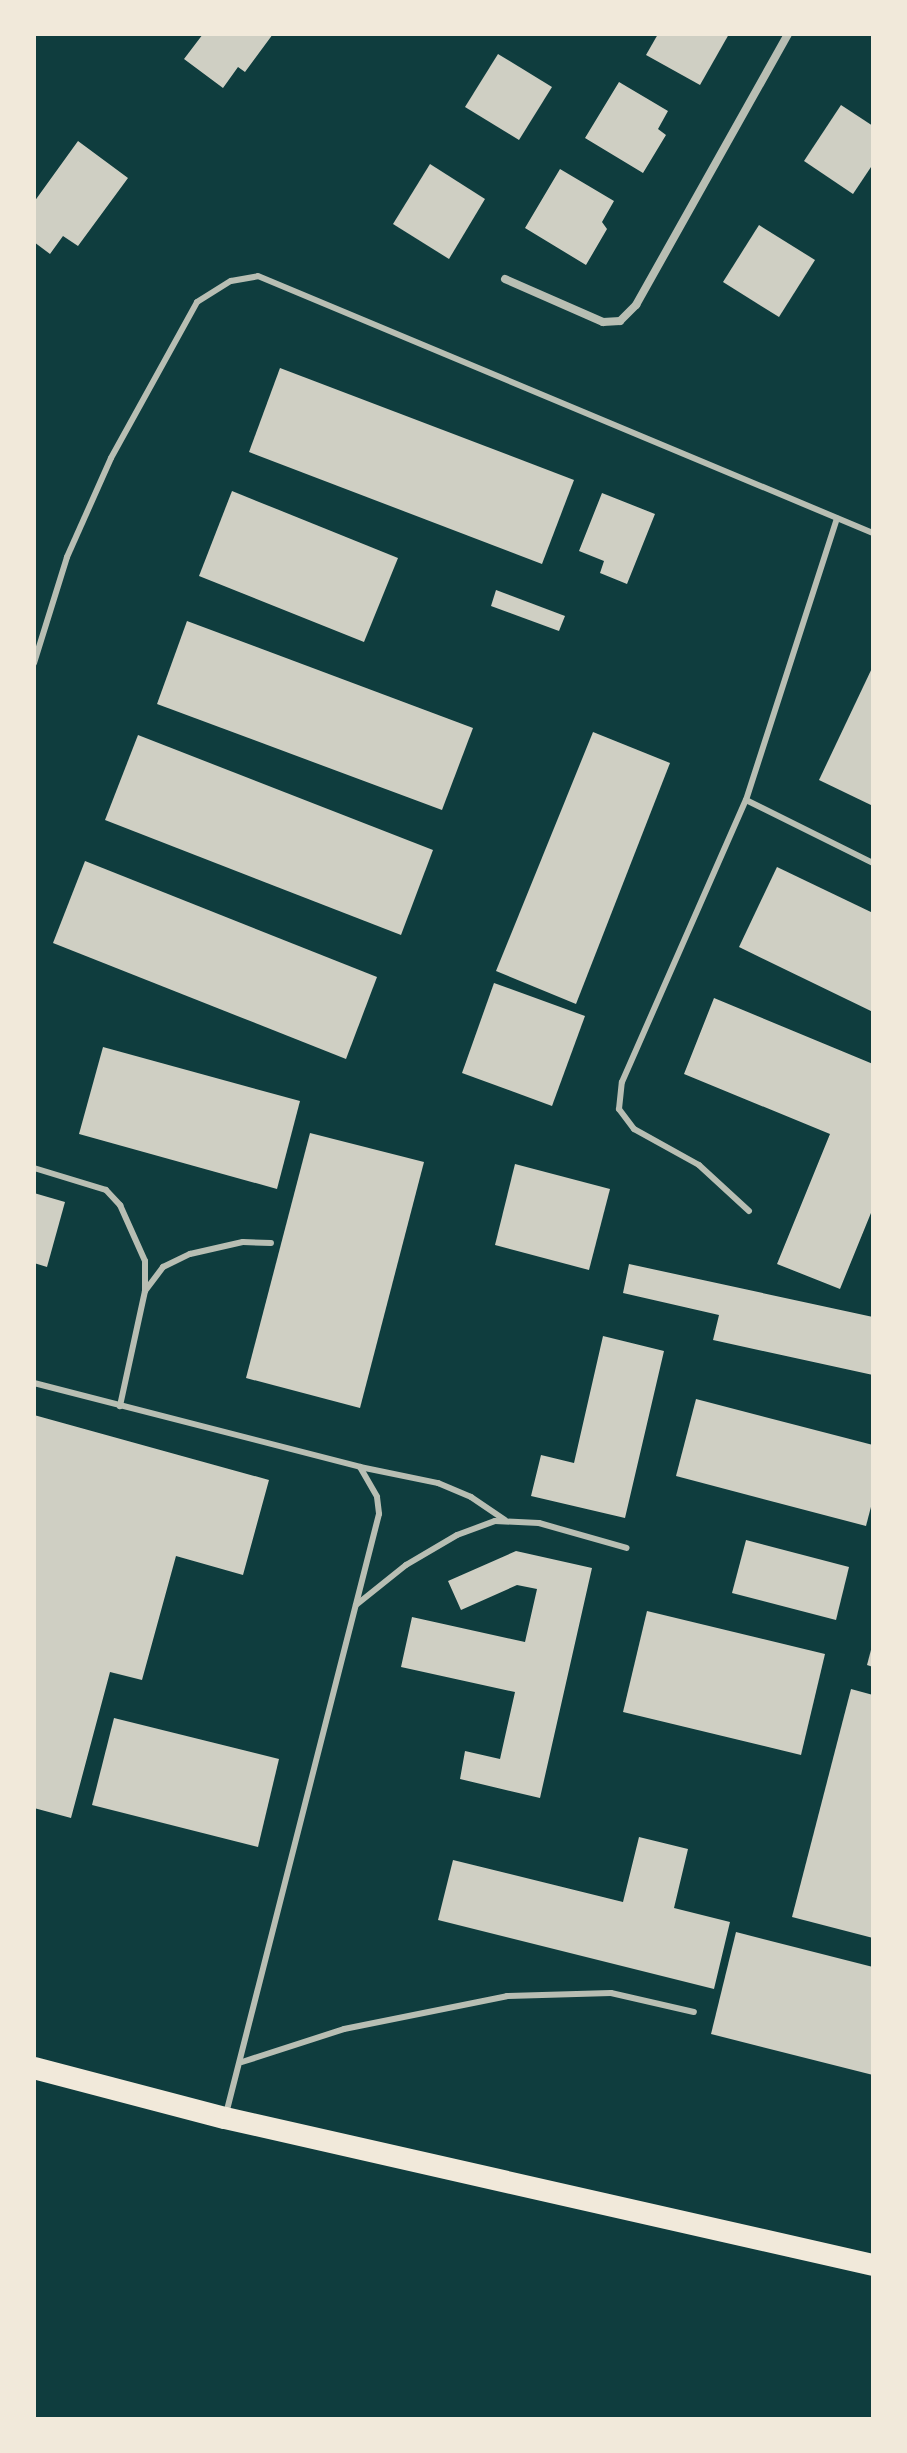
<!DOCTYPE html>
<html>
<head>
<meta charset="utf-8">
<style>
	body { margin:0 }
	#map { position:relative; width:907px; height:2453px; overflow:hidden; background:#0f3d3e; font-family:"Fira Sans Condensed",sans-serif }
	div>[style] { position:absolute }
	.building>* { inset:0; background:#cfcfc3 }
	.service>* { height:6px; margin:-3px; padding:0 3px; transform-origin:3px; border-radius:3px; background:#b8beb3 }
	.minor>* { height:8px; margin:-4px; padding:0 4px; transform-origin:4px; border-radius:4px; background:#b8beb3 }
	.trunk>* { height:22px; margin:-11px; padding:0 11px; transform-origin:11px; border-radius:11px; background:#f1e9da }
	span { translate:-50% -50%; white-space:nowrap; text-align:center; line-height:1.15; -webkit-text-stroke:6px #f1e9da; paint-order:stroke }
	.frame { position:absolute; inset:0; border:36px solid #f1e9da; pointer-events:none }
</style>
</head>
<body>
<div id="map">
	<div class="building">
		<i style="clip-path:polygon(203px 34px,273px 34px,245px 72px,238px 67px,223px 88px,184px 59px)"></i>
		<i style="clip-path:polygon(658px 34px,729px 34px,700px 85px,646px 55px)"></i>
		<i style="clip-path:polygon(498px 54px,552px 87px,519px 140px,465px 107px)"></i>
		<i style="clip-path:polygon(619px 82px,668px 111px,658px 129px,666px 135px,643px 173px,585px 138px)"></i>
		<i style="clip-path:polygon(841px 105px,873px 126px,873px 164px,853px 194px,804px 161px)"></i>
		<i style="clip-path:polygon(78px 141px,128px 178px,78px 246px,63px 236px,50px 254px,34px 242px,34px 202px)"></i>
		<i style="clip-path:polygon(430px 164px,485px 199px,449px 259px,393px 224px)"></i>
		<i style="clip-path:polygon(560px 169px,614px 201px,602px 222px,607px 229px,586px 265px,525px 228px)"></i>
		<i style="clip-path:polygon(759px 225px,815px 260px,779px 317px,723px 282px)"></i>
		<i style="clip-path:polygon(280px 368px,574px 480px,542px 564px,249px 452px)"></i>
		<i style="clip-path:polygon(232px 491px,398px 558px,364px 642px,199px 576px)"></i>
		<i style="clip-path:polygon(602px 493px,655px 514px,627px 584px,600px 573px,604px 561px,579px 551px)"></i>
		<i style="clip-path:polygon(496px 590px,565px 616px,559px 631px,491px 606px)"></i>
		<i style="clip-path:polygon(187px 621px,473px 728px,442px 810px,157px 704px)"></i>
		<i style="clip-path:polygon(873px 666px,873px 806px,819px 780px)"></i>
		<i style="clip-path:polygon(593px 732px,670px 763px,576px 1004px,496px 971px)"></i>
		<i style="clip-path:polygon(138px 735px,433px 850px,401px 935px,105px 820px)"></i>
		<i style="clip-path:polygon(85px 861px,377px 977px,346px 1059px,53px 943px)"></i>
		<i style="clip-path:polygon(777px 867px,873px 913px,873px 1012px,739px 947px)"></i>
		<i style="clip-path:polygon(494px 983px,585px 1016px,552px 1106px,462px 1073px)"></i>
		<i style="clip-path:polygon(714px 998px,873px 1064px,873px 1208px,840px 1289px,777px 1264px,830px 1134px,684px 1074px)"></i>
		<i style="clip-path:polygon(103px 1047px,300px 1101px,277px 1189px,79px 1134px)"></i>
		<i style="clip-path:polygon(310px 1133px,424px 1162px,360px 1408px,246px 1378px)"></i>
		<i style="clip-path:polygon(515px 1164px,610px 1189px,589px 1270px,495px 1245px)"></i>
		<i style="clip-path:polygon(34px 1193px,65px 1202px,47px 1267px,34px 1263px)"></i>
		<i style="clip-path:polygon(629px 1264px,873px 1317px,873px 1375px,713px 1340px,719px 1315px,623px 1293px)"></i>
		<i style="clip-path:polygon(603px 1336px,664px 1351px,625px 1518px,531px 1496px,541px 1455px,574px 1463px)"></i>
		<i style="clip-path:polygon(696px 1399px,873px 1445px,873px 1499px,866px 1526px,676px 1476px)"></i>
		<i style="clip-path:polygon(34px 1415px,269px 1480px,243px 1575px,176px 1556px,142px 1680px,110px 1672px,71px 1818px,34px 1808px)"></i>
		<i style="clip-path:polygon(746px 1540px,849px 1567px,836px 1620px,732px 1593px)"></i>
		<i style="clip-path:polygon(516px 1551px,592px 1568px,540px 1798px,460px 1779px,465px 1751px,500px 1759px,515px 1692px,401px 1667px,412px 1617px,525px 1642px,537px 1589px,517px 1585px,461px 1610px,448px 1581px)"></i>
		<i style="clip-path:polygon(647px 1611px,825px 1654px,801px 1755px,623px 1712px)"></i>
		<i style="clip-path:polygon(872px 1646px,873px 1646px,873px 1667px,867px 1665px)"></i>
		<i style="clip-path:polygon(851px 1689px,873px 1695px,873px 1938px,792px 1917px)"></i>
		<i style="clip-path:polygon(114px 1718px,279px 1759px,258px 1847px,92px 1805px)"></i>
		<i style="clip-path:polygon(639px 1837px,688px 1849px,674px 1908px,730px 1922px,714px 1989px,438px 1920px,453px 1860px,623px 1902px)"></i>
		<i style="clip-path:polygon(736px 1932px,873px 1967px,873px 2075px,711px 2034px)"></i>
	</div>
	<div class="service">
		<i style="left:34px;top:663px;width:111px;rotate:-72.7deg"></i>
		<i style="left:67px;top:557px;width:108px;rotate:-66deg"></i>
		<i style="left:111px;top:458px;width:178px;rotate:-61.1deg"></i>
		<i style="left:197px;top:302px;width:40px;rotate:-32deg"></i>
		<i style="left:231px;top:281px;width:27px;rotate:-10deg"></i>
		<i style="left:258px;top:276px;width:667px;rotate:22.68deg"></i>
		<i style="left:746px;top:800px;width:142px;rotate:26.4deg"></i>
		<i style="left:34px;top:1168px;width:75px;rotate:17deg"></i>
		<i style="left:106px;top:1190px;width:21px;rotate:47deg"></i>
		<i style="left:120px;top:1205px;width:61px;rotate:65.9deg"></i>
		<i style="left:145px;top:1261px;width:30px;rotate:90deg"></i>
		<i style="left:145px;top:1291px;width:118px;rotate:102.3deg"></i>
		<i style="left:749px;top:1211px;width:68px;rotate:-137.4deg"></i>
		<i style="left:699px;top:1165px;width:74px;rotate:-151deg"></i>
		<i style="left:634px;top:1129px;width:25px;rotate:-127deg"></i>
		<i style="left:619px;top:1109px;width:27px;rotate:-84deg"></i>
		<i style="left:622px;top:1082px;width:308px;rotate:-66.3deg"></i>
		<i style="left:746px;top:800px;width:296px;rotate:-72.1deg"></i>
		<i style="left:145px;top:1291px;width:30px;rotate:-53deg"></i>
		<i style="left:163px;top:1267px;width:30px;rotate:-26deg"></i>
		<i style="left:190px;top:1254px;width:54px;rotate:-12.8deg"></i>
		<i style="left:243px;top:1242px;width:28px;rotate:2deg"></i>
		<i style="left:34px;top:1383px;width:337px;rotate:14.4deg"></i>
		<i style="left:360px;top:1467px;width:34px;rotate:60deg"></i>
		<i style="left:377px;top:1497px;width:17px;rotate:83deg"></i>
		<i style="left:379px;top:1514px;width:619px;rotate:104.31deg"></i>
		<i style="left:360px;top:1467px;width:80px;rotate:11.6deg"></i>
		<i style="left:438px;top:1483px;width:36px;rotate:23deg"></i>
		<i style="left:471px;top:1497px;width:41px;rotate:34.1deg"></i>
		<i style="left:356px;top:1605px;width:64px;rotate:-38.7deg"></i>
		<i style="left:406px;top:1565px;width:59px;rotate:-30.5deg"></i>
		<i style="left:457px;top:1535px;width:40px;rotate:-20.2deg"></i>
		<i style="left:495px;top:1521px;width:44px;rotate:2.6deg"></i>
		<i style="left:539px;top:1523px;width:91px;rotate:15.9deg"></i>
		<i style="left:242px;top:2062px;width:107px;rotate:-17.9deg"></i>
		<i style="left:344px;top:2029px;width:166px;rotate:-11.4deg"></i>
		<i style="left:507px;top:1996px;width:104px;rotate:-1.7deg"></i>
		<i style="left:611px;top:1993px;width:85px;rotate:12.9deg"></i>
	</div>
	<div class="minor">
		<i style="left:505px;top:279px;width:107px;rotate:23.7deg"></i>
		<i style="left:603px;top:322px;width:17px;rotate:-3deg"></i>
		<i style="left:620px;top:321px;width:23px;rotate:-45deg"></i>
		<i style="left:636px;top:305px;width:311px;rotate:-60.7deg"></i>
	</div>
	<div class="trunk">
		<i style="left:34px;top:2068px;width:197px;rotate:14.7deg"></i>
		<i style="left:225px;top:2118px;width:664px;rotate:12.78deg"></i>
	</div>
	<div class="frame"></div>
</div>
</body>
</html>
